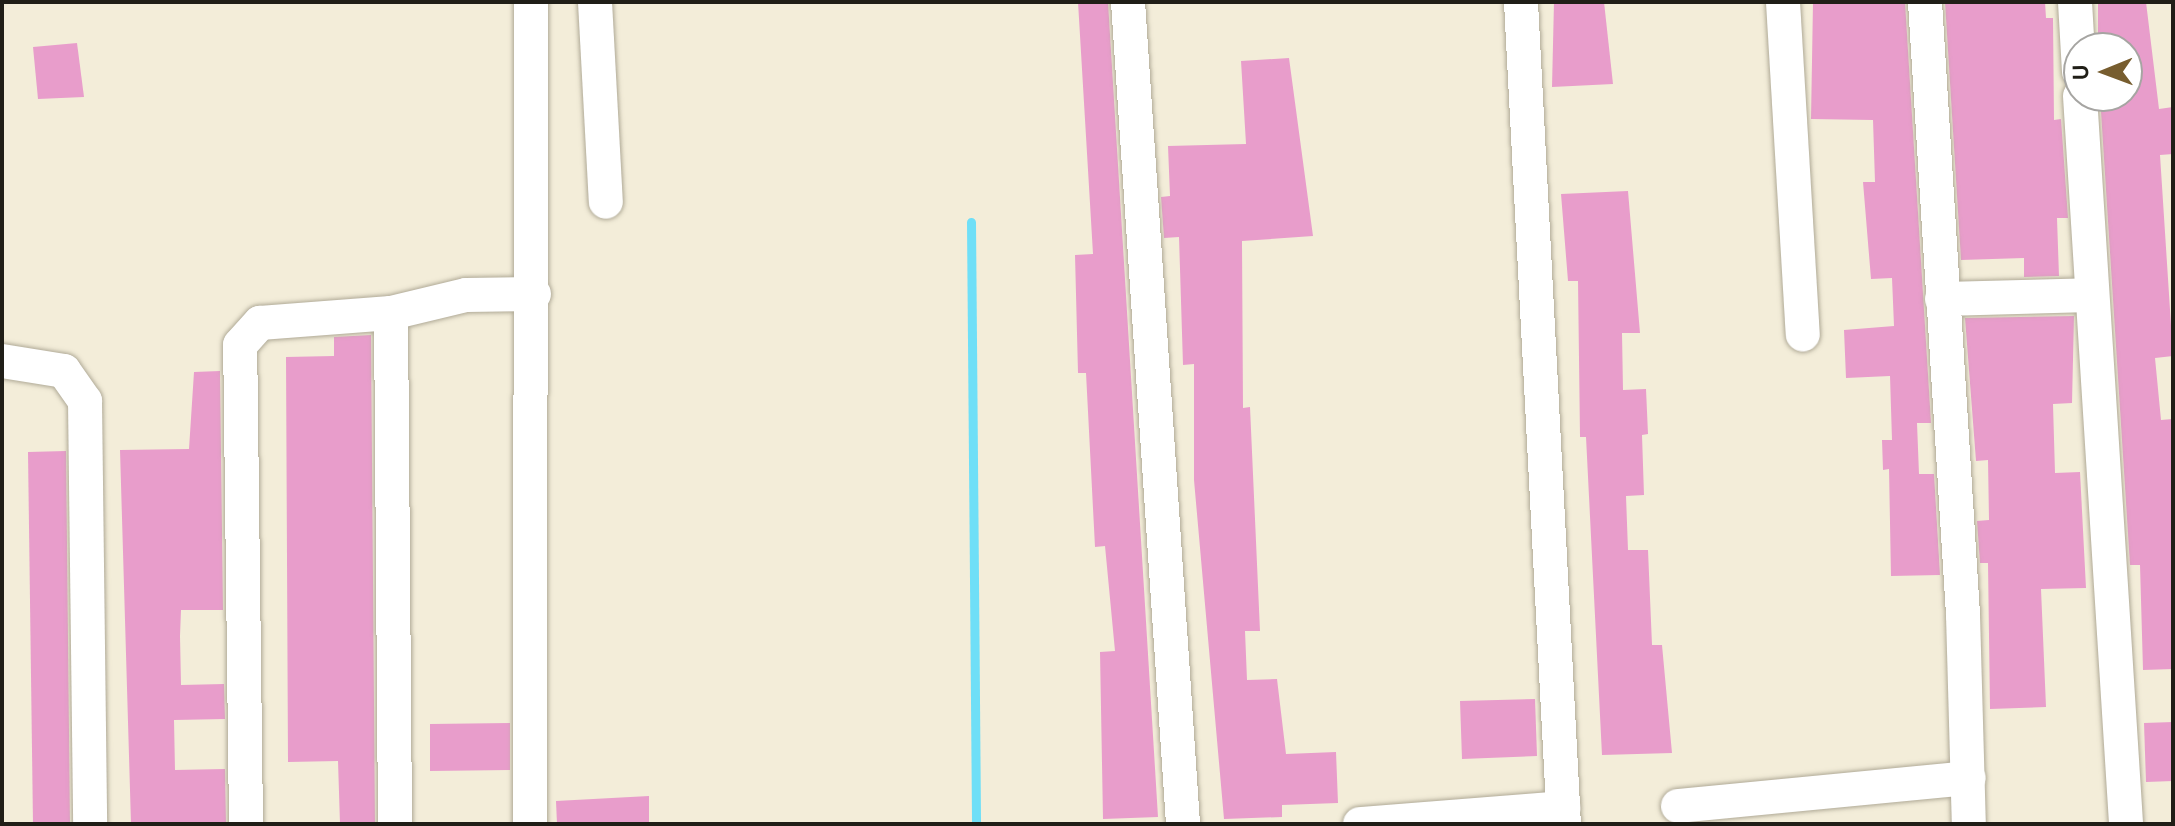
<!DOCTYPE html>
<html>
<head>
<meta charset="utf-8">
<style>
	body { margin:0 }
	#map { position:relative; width:2175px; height:826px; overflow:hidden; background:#f3edd9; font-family:Figtree,sans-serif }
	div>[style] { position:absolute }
	.stream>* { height:9px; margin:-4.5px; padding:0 4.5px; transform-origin:4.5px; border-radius:4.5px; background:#6fdff7 }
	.building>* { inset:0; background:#e89dcb }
	.roads { filter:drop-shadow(0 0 2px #b0aa97) drop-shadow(0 0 2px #b0aa97) }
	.minor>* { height:34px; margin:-17px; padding:0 17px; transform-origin:17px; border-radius:17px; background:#fff }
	span { translate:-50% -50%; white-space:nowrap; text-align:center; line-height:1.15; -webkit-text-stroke:7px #fff; paint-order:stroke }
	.frame { position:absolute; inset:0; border:4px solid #201e17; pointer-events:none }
	.north { position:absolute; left:2063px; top:32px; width:80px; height:80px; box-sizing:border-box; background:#fff; border:2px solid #a6a5a2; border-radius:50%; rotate:269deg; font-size:22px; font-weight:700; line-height:32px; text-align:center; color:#201e17 }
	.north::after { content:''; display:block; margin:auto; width:28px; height:36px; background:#775d2f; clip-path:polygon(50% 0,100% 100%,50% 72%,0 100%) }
</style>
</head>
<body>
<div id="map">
	<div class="stream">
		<i style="left:971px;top:222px;width:602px;rotate:89.52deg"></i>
	</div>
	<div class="building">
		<i style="clip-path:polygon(1078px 2px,1108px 2px,1158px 817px,1103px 819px,1100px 652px,1115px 651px,1105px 546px,1095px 547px,1086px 373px,1078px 373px,1075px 255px,1093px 254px)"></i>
		<i style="clip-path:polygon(1554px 2px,1604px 2px,1613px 84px,1552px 87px)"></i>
		<i style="clip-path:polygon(1813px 2px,1905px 2px,1931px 423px,1917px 423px,1919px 474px,1934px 474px,1940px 575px,1891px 576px,1889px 469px,1883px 470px,1882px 440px,1892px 440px,1890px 376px,1846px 378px,1844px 330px,1894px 326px,1892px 278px,1871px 279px,1863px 182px,1875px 182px,1873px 120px,1811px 119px)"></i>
		<i style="clip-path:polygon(1945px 2px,2045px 2px,2046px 18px,2053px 18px,2054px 120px,2061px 119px,2068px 218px,2057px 218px,2059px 276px,2024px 277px,2024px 258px,1961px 260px)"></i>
		<i style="clip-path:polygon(2098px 2px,2146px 2px,2159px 109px,2173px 107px,2173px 154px,2160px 155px,2173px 356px,2155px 358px,2161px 420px,2173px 419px,2173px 669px,2143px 670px,2140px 565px,2130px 565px,2100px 96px,2127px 96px,2127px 48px,2098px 48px)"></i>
		<i style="clip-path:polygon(77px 43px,84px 97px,38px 99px,33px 47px)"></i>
		<i style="clip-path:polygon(1289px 58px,1313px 236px,1242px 241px,1243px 408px,1250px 407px,1260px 631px,1245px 631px,1247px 680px,1277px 679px,1286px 754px,1336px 752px,1338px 803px,1282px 805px,1282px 817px,1224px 819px,1194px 480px,1194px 364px,1183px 365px,1179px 237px,1164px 238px,1161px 197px,1170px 196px,1168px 146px,1246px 144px,1241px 61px)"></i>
		<i style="clip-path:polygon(1628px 191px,1640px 333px,1622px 333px,1623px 390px,1646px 389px,1648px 434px,1642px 435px,1644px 495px,1626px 496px,1628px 550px,1648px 550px,1652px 645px,1662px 645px,1672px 753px,1602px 755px,1586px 437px,1580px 437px,1578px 281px,1568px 281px,1561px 194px)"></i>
		<i style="clip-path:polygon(2074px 316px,2072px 403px,2053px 404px,2055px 473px,2080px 472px,2086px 588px,2041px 589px,2046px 707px,1990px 709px,1988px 563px,1980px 563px,1977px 521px,1989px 520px,1988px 460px,1976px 461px,1965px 318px)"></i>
		<i style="clip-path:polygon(371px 335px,375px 824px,340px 824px,338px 761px,288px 762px,286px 357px,334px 356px,334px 337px)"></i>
		<i style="clip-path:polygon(220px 371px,223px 610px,181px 610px,180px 636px,181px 685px,224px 684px,225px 719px,174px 720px,175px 770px,225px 769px,226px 824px,131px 824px,120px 450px,189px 449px,194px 372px)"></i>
		<i style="clip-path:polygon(66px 451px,70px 824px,33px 824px,28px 452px)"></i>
		<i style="clip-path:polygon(1535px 699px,1537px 756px,1462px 759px,1460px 701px)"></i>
		<i style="clip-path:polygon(2173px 722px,2173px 781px,2146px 782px,2144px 723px)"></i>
		<i style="clip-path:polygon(510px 723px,510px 770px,430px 771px,430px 724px)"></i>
		<i style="clip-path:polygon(649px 796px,649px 824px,557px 824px,556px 801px)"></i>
	</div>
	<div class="roads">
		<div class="minor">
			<i style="left:595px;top:2px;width:200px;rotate:86.9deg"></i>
			<i style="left:1128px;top:2px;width:824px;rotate:86.17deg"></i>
			<i style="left:1521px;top:2px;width:823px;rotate:87.01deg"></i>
			<i style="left:1783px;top:2px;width:333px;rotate:86.6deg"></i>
			<i style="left:1925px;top:2px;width:614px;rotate:86.45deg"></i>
			<i style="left:1963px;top:615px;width:209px;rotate:88.4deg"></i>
			<i style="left:2075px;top:2px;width:70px;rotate:86.7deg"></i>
			<i style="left:2080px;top:96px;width:729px;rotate:86.38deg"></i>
			<i style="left:1942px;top:299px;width:150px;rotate:-1.5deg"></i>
			<i style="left:2px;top:361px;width:63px;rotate:9.2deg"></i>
			<i style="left:64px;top:371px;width:37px;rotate:55deg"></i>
			<i style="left:85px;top:401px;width:423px;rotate:89.3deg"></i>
			<i style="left:1678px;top:806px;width:292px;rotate:-5.5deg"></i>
			<i style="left:246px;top:824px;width:479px;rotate:-90.7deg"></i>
			<i style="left:240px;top:345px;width:30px;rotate:-48deg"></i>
			<i style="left:260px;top:323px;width:131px;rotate:-4.4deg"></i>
			<i style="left:395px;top:824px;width:511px;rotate:-90.45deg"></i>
			<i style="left:391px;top:313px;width:77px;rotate:-13.5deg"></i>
			<i style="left:466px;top:295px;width:68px;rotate:-0.8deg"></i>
			<i style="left:530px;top:824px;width:822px;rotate:-89.93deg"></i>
			<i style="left:1360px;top:824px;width:204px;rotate:-4.5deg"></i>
		</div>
	</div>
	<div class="frame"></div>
	<div class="north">U</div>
</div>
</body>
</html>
